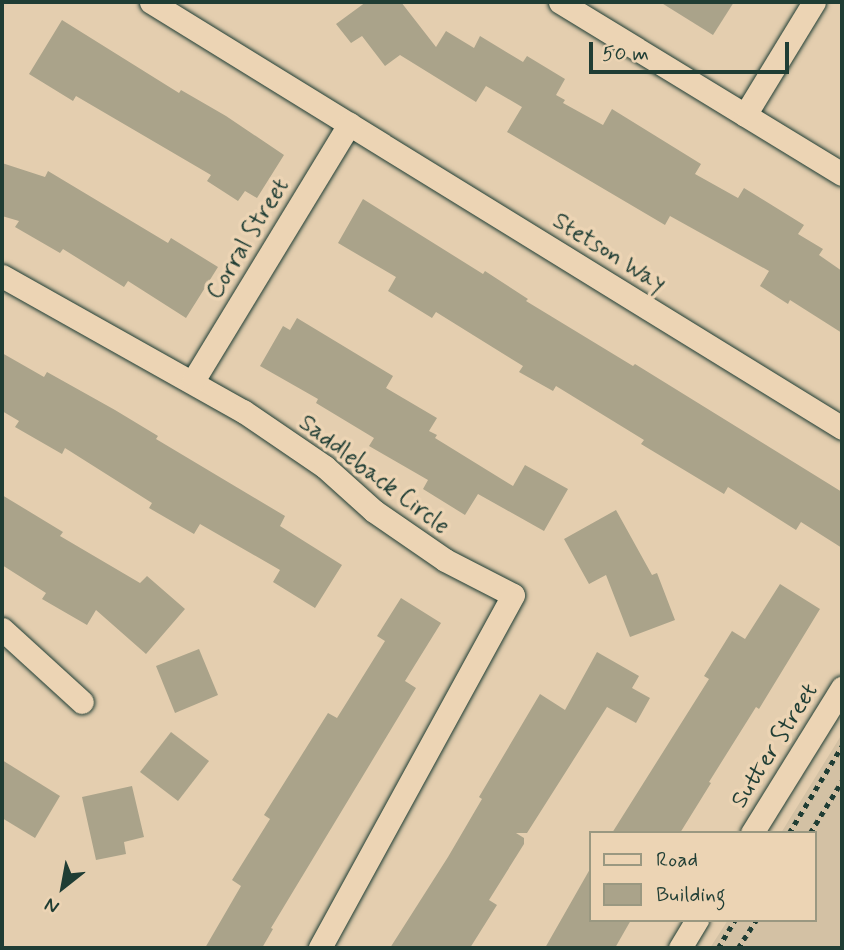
<!DOCTYPE html>
<html>
<head>
<meta charset="utf-8">
<style>
	body { margin:0 }
	#map { position:relative; width:844px; height:950px; overflow:hidden; background:#e4ceaf; font-family:Mynerve,sans-serif }
	div>[style] { position:absolute }
	.built>* { inset:0; background:#d3c1a4 }
	.building>* { inset:0; background:#aaa38a }
	.path>* { height:4.5px; margin-top:-2.25px; transform-origin:0; background:repeating-linear-gradient(90deg,#1f3d34 0 5px,transparent 0 10px) }
	.roads { filter:drop-shadow(0 0 2px #1f3d34) drop-shadow(0 0 2px #1f3d34) }
	.minor>* { height:23px; margin:-11.5px; padding:0 11.5px; transform-origin:11.5px; border-radius:11.5px; background:#ecd4b4 }
	span { translate:-50% -50%; white-space:nowrap; text-align:center; line-height:1.15; -webkit-text-stroke:7px #ecd4b4; paint-order:stroke }
	.street-label { font-size:24px; color:#1f3d34 }
	.frame { position:absolute; inset:0; border:4px solid #1f3d34; pointer-events:none }
	.legend { position:absolute; left:589px; top:831px; width:228px; height:91px; box-sizing:border-box; background:#ecd4b4; border:2px solid #9a9881; margin:0; padding:9px 12px; list-style:none; font-size:21px; color:#1f3d34 }
	.legend li { display:flex; align-items:center; gap:14px; height:35px }
	.legend b { width:35px; border:2px solid #9a9881 }
	.north { position:absolute; left:28px; top:852px; width:70px; height:70px; -webkit-text-stroke:5px #ecd4b4; paint-order:stroke; rotate:211deg; font-size:19px; font-weight:700; line-height:28px; text-align:center; color:#1f3d34 }
	.north::after { content:''; display:block; margin:auto; width:24px; height:32px; background:#1f3d34; clip-path:polygon(50% 0,100% 100%,50% 72%,0 100%) }
	.scale { position:absolute; left:589px; top:42px; width:200px; height:32px; box-sizing:border-box; border:4px solid #1f3d34; border-top:0; padding-left:9px; font-size:21px; line-height:24px; white-space:nowrap; color:#1f3d34; -webkit-text-stroke:5px #ecd4b4; paint-order:stroke }
</style>
</head>
<body>
<div id="map">
	<div class="built">
		<i style="clip-path:polygon(842px 734px,842px 948px,710px 948px,728px 920px,814px 920px,814px 833px,781px 833px)"></i>
	</div>
	<div class="building">
		<i style="clip-path:polygon(366px 2px,401px 2px,436px 47px,446px 31px,474px 48px,480px 36px,523px 62px,527px 56px,565px 79px,556px 95px,565px 100px,563px 103px,603px 125px,612px 109px,701px 164px,695px 174px,738px 198px,744px 188px,804px 225px,798px 234px,823px 249px,819px 255px,842px 271px,842px 333px,790px 300px,788px 304px,760px 286px,769px 271px,670px 216px,665px 225px,507px 132px,522px 107px,486px 86px,476px 102px,400px 55px,385px 66px,362px 36px,351px 43px,336px 24px)"></i>
		<i style="clip-path:polygon(660px 2px,734px 2px,713px 35px)"></i>
		<i style="clip-path:polygon(62px 20px,179px 93px,181px 90px,226px 116px,284px 155px,257px 198px,245px 191px,238px 201px,207px 181px,211px 175px,76px 96px,73px 101px,29px 74px)"></i>
		<i style="clip-path:polygon(2px 163px,45px 177px,48px 171px,168px 243px,171px 238px,218px 267px,186px 318px,128px 281px,124px 287px,63px 249px,60px 253px,15px 227px,19px 221px,2px 216px)"></i>
		<i style="clip-path:polygon(363px 199px,483px 274px,485px 271px,528px 299px,526px 301px,633px 366px,635px 364px,842px 492px,842px 548px,801px 522px,796px 530px,728px 487px,724px 494px,641px 444px,644px 440px,556px 386px,553px 391px,519px 372px,523px 366px,436px 312px,432px 318px,388px 291px,396px 277px,338px 243px)"></i>
		<i style="clip-path:polygon(297px 318px,393px 376px,386px 388px,437px 418px,429px 431px,437px 435px,435px 438px,513px 486px,525px 465px,568px 489px,544px 531px,478px 494px,465px 515px,423px 489px,428px 480px,369px 446px,374px 438px,316px 403px,318px 399px,260px 366px,283px 326px,290px 330px)"></i>
		<i style="clip-path:polygon(2px 353px,44px 377px,47px 372px,115px 410px,158px 436px,156px 439px,285px 516px,280px 526px,342px 565px,315px 608px,273px 582px,280px 570px,200px 524px,194px 534px,149px 508px,152px 503px,65px 448px,62px 454px,15px 427px,19px 421px,2px 411px)"></i>
		<i style="clip-path:polygon(2px 495px,63px 532px,60px 536px,140px 583px,147px 576px,185px 609px,146px 654px,96px 610px,87px 625px,42px 599px,46px 593px,2px 565px)"></i>
		<i style="clip-path:polygon(616px 510px,652px 575px,657px 573px,675px 620px,630px 637px,606px 575px,589px 584px,564px 539px)"></i>
		<i style="clip-path:polygon(780px 584px,820px 609px,759px 709px,756px 707px,709px 782px,711px 783px,680px 833px,612px 833px,709px 679px,704px 676px,732px 631px,745px 639px)"></i>
		<i style="clip-path:polygon(401px 598px,441px 623px,405px 681px,416px 688px,271px 928px,273px 929px,262px 948px,205px 948px,241px 886px,232px 880px,270px 819px,264px 815px,328px 713px,337px 718px,385px 641px,377px 636px)"></i>
		<i style="clip-path:polygon(199px 649px,218px 695px,175px 713px,156px 666px)"></i>
		<i style="clip-path:polygon(597px 652px,639px 676px,632px 688px,650px 698px,636px 723px,607px 707px,527px 833px,516px 833px,524px 838px,524px 844px,489px 900px,497px 905px,470px 948px,390px 948px,448px 857px,482px 799px,479px 797px,540px 694px,565px 710px)"></i>
		<i style="clip-path:polygon(171px 732px,209px 761px,178px 801px,140px 772px)"></i>
		<i style="clip-path:polygon(2px 760px,60px 796px,35px 838px,2px 818px)"></i>
		<i style="clip-path:polygon(132px 786px,144px 837px,124px 842px,126px 854px,96px 860px,82px 797px)"></i>
		<i style="clip-path:polygon(590px 869px,590px 920px,631px 920px,615px 948px,545px 948px)"></i>
	</div>
	<div class="path">
		<i style="left:789px;top:833px;width:102px;rotate:-58.7deg"></i>
		<i style="left:810px;top:833px;width:61px;rotate:-58.4deg"></i>
		<i style="left:718px;top:948px;width:33px;rotate:-59deg"></i>
		<i style="left:738px;top:948px;width:33px;rotate:-57deg"></i>
	</div>
	<div class="roads">
		<div class="minor">
			<i style="left:151px;top:2px;width:812px;rotate:31.65deg"></i>
			<i style="left:560px;top:2px;width:330px;rotate:31.4deg"></i>
			<i style="left:745px;top:115px;width:132px;rotate:-58.6deg"></i>
			<i style="left:2px;top:276px;width:276px;rotate:29.3deg"></i>
			<i style="left:243px;top:411px;width:99px;rotate:34.3deg"></i>
			<i style="left:325px;top:467px;width:66px;rotate:41.9deg"></i>
			<i style="left:374px;top:511px;width:86px;rotate:34.6deg"></i>
			<i style="left:445px;top:560px;width:76px;rotate:27.2deg"></i>
			<i style="left:513px;top:595px;width:402px;rotate:118.7deg"></i>
			<i style="left:193px;top:381px;width:301px;rotate:-58.7deg"></i>
			<i style="left:2px;top:629px;width:108px;rotate:42.4deg"></i>
			<i style="left:752px;top:833px;width:171px;rotate:-58.2deg"></i>
			<i style="left:680px;top:948px;width:33px;rotate:-59deg"></i>
		</div>
	</div>
	<div class="street-label">
		<span style="left:248px;top:239px;rotate:-59deg">Corral Street</span>
		<span style="left:609px;top:253px;rotate:32deg">Stetson Way</span>
		<span style="left:374px;top:475px;rotate:37deg">Saddleback Circle</span>
		<span style="left:775px;top:746px;rotate:-58deg">Sutter Street</span>
	</div>
	<div class="frame"></div>
	<ul class="legend">
	<li><b style="height:9px;background:#ecd4b4"></b>Road</li>
	<li><b style="height:19px;background:#aaa38a"></b>Building</li>
	</ul>
	<div class="north">N</div>
	<div class="scale">50 m</div>
</div>
</body>
</html>
